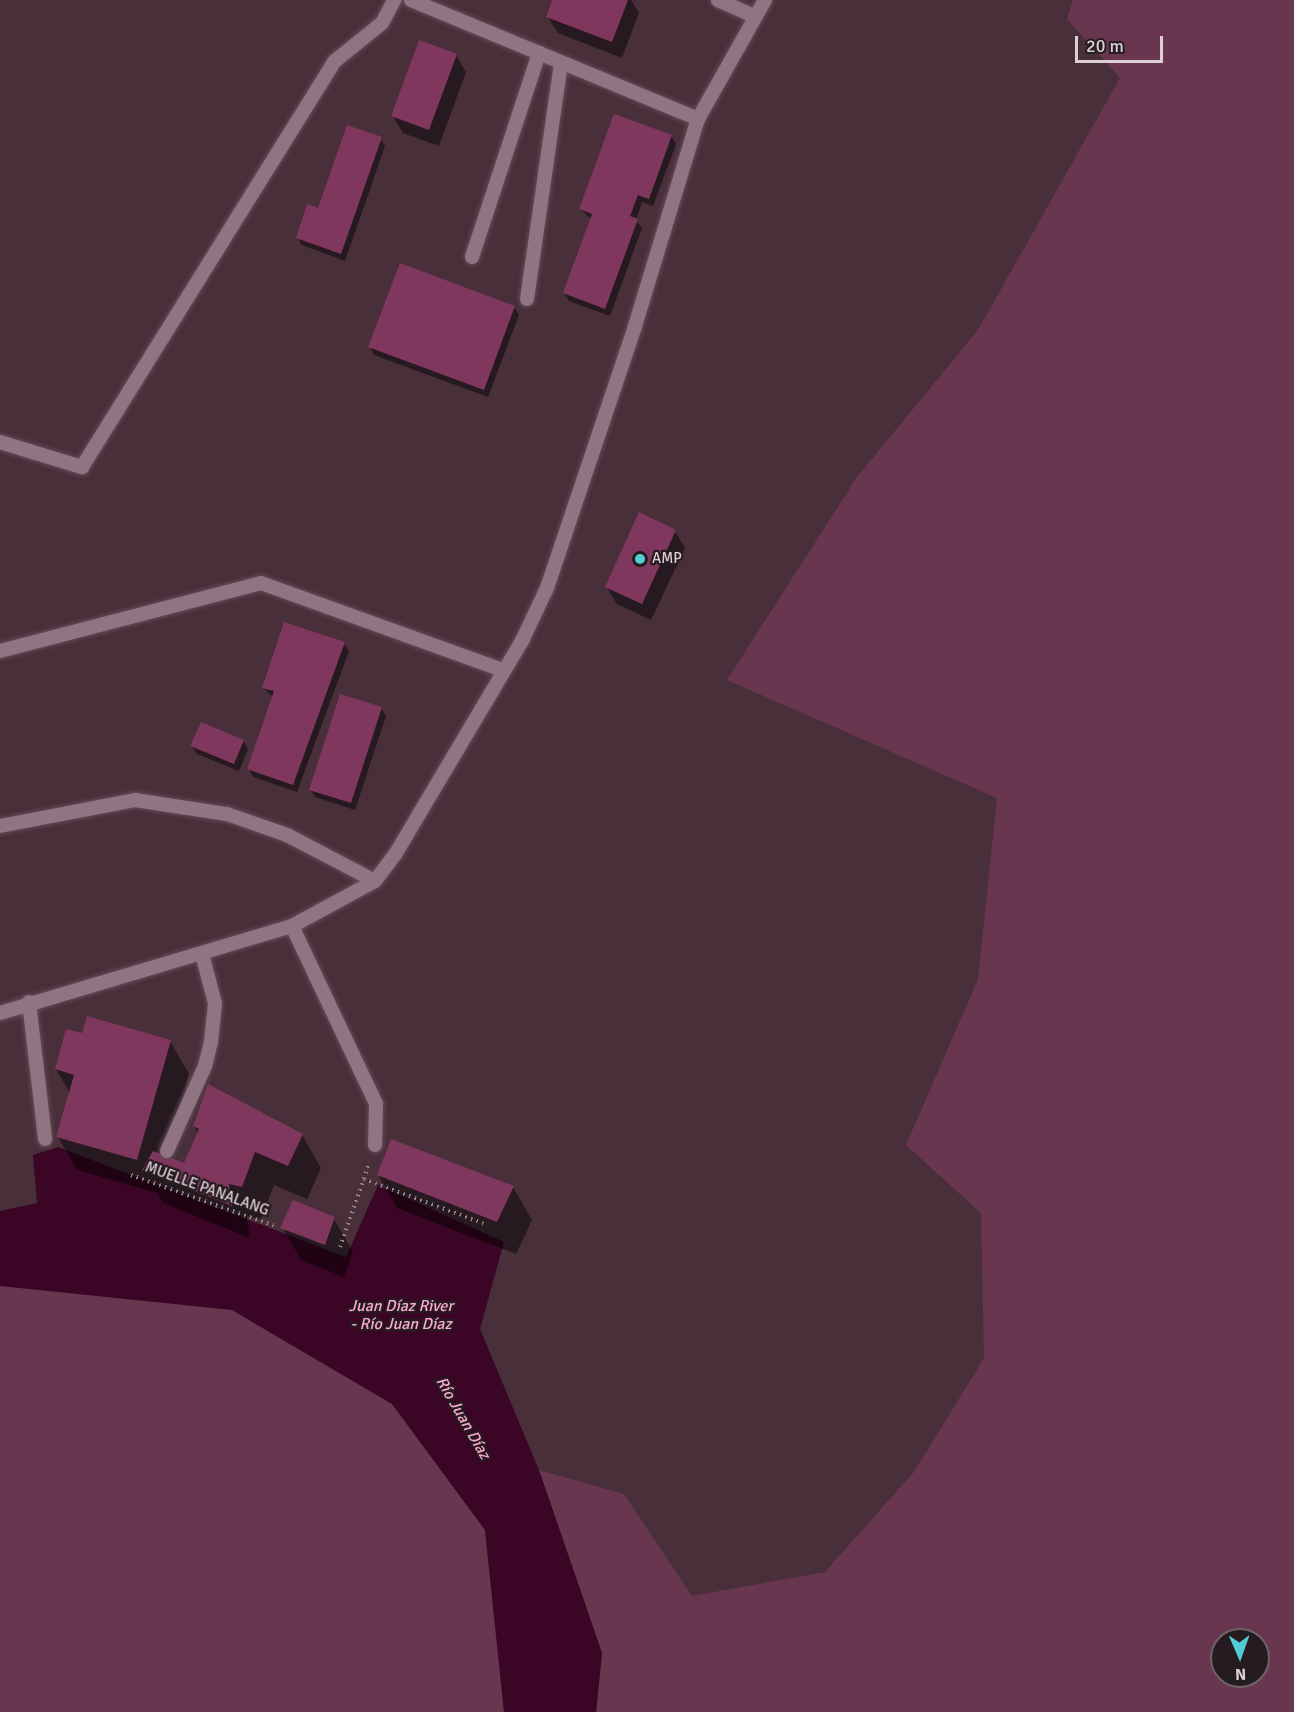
<!DOCTYPE html>
<html>
<head>
<meta charset="utf-8">
<style>
	body { margin:0 }
	#map { position:relative; width:1294px; height:1712px; overflow:hidden; background:#482f3a; font-family:Signika,sans-serif }
	div>[style] { position:absolute }
	.green>* { inset:0; background:#68374f }
	.water>* { inset:0; background:#3b0625 }
	.shadow>* { inset:0; background:#0007 }
	.building>* { inset:0; background:#80375d }
	.path>* { height:4px; margin-top:-2px; transform-origin:0; background:repeating-linear-gradient(90deg,#97838c 0 1.5px,transparent 0 6px) }
	.roads { filter:drop-shadow(0 0 2px #624d57) drop-shadow(0 0 2px #624d57) }
	.lane>* { height:14px; margin:-7px; padding:0 7px; transform-origin:7px; border-radius:7px; background:#917481 }
	.dots>* { width:16px; height:16px; translate:-50% -50%; box-sizing:border-box; border:3px solid #261b20; border-radius:50% }
	span { translate:-50% -50%; white-space:nowrap; text-align:center; line-height:1.15; -webkit-text-stroke:4.5px #261b20; paint-order:stroke }
	.poi-label { font-size:15px; color:#deced5 }
	.left { translate:0 -50%; text-align:left }
	.street-label { font-size:15px; color:#deced5 }
	.water-label { font-size:16px; color:#fea8d0; font-style:italic }
	.north { position:absolute; left:1210px; top:1628px; width:60px; height:60px; box-sizing:border-box; background:#261b20; border:2px solid #706368; border-radius:50%; rotate:178deg; font-size:16px; font-weight:700; line-height:24px; text-align:center; color:#deced5 }
	.north::after { content:''; display:block; margin:auto; width:21px; height:27px; background:#51ccd3; clip-path:polygon(50% 0,100% 100%,50% 72%,0 100%) }
	.scale { position:absolute; left:1075px; top:36px; width:88px; height:27px; box-sizing:border-box; border:3px solid #deced5; border-top:0; padding-left:8px; font-size:18px; line-height:21px; white-space:nowrap; color:#deced5; -webkit-text-stroke:4px #261b20; paint-order:stroke }
</style>
</head>
<body>
<div id="map">
	<div class="green">
		<i style="clip-path:polygon(evenodd,1073px 0,1294px 0,1294px 1712px,596px 1712px,602px 1653px,539px 1470px,624px 1494px,692px 1596px,825px 1572px,914px 1472px,984px 1358px,981px 1213px,906px 1145px,978px 979px,997px 798px,727px 680px,857px 477px,978px 330px,1120px 78px,1067px 19px,1073px 0,1222px 1640px,1258px 1640px,1258px 1676px,1222px 1676px,1222px 1640px)"></i>
		<i style="clip-path:polygon(8px 1284px,232px 1310px,392px 1404px,485px 1530px,504px 1712px,0 1712px,0 1286px)"></i>
	</div>
	<div class="water">
		<i style="clip-path:polygon(58px 1147px,346px 1257px,378px 1185px,504px 1242px,480px 1329px,539px 1470px,602px 1653px,596px 1712px,504px 1712px,485px 1530px,392px 1404px,232px 1310px,0 1286px,0 1211px,37px 1203px,33px 1155px)"></i>
	</div>
	<div class="shadow">
		<i style="clip-path:polygon(553px 0,631px 0,639px 13px,622px 58px,558px 33px,548px 17px)"></i>
		<i style="clip-path:polygon(456px 55px,466px 72px,439px 146px,403px 133px,393px 116px)"></i>
		<i style="clip-path:polygon(671px 136px,676px 144px,653px 206px,642px 202px,636px 220px,642px 228px,610px 316px,569px 301px,564px 293px,591px 219px,580px 209px)"></i>
		<i style="clip-path:polygon(381px 139px,385px 146px,345px 261px,302px 245px,297px 237px)"></i>
		<i style="clip-path:polygon(514px 307px,519px 315px,488px 397px,374px 355px,370px 347px)"></i>
		<i style="clip-path:polygon(675px 532px,685px 548px,651px 620px,617px 604px,607px 587px)"></i>
		<i style="clip-path:polygon(344px 643px,349px 651px,297px 792px,253px 777px,249px 769px,273px 697px,264px 688px)"></i>
		<i style="clip-path:polygon(381px 708px,386px 716px,355px 810px,315px 797px,310px 789px)"></i>
		<i style="clip-path:polygon(243px 741px,248px 749px,239px 771px,197px 754px,192px 746px)"></i>
		<i style="clip-path:polygon(83px 1035px,170px 1041px,189px 1074px,166px 1157px,185px 1165px,198px 1133px,194px 1126px,302px 1135px,321px 1168px,307px 1199px,274px 1185px,261px 1219px,247px 1216px,250px 1238px,163px 1203px,157px 1193px,77px 1170px,58px 1137px,70px 1093px,56px 1069px)"></i>
		<i style="clip-path:polygon(378px 1175px,513px 1187px,532px 1220px,516px 1254px,397px 1208px)"></i>
		<i style="clip-path:polygon(334px 1219px,353px 1252px,344px 1277px,301px 1260px,282px 1227px)"></i>
	</div>
	<div class="building">
		<i style="clip-path:polygon(552px 0,628px 0,612px 42px,546px 17px)"></i>
		<i style="clip-path:polygon(419px 40px,457px 54px,429px 130px,391px 116px)"></i>
		<i style="clip-path:polygon(614px 114px,672px 135px,649px 199px,638px 195px,630px 216px,638px 219px,605px 309px,563px 293px,592px 214px,579px 209px)"></i>
		<i style="clip-path:polygon(347px 125px,382px 137px,341px 254px,296px 238px,307px 204px,318px 208px)"></i>
		<i style="clip-path:polygon(400px 263px,515px 306px,484px 390px,368px 347px)"></i>
		<i style="clip-path:polygon(639px 512px,676px 530px,642px 604px,605px 587px)"></i>
		<i style="clip-path:polygon(284px 622px,345px 642px,293px 785px,247px 769px,274px 691px,262px 688px)"></i>
		<i style="clip-path:polygon(340px 694px,382px 707px,351px 803px,309px 790px)"></i>
		<i style="clip-path:polygon(201px 722px,244px 740px,234px 764px,190px 746px)"></i>
		<i style="clip-path:polygon(87px 1016px,171px 1040px,137px 1160px,56px 1137px,74px 1075px,55px 1069px,66px 1029px,82px 1033px)"></i>
		<i style="clip-path:polygon(208px 1084px,303px 1134px,288px 1166px,255px 1152px,242px 1187px,229px 1184px,232px 1206px,142px 1170px,153px 1151px,184px 1163px,199px 1129px,193px 1126px)"></i>
		<i style="clip-path:polygon(391px 1139px,514px 1186px,497px 1222px,377px 1175px)"></i>
		<i style="clip-path:polygon(293px 1200px,335px 1217px,325px 1245px,280px 1228px)"></i>
	</div>
	<div class="path">
		<i style="left:131px;top:1175px;width:153px;rotate:19.5deg"></i>
		<i style="left:364px;top:1179px;width:14px;rotate:-73deg"></i>
		<i style="left:340px;top:1247px;width:72px;rotate:-70.6deg"></i>
		<i style="left:364px;top:1179px;width:132px;rotate:20.4deg"></i>
	</div>
	<div class="roads">
		<div class="lane">
			<i style="left:411px;top:0;width:311px;rotate:22.5deg"></i>
			<i style="left:718px;top:0;width:39px;rotate:24deg"></i>
			<i style="left:472px;top:257px;width:215px;rotate:-71.8deg"></i>
			<i style="left:527px;top:299px;width:239px;rotate:-81.8deg"></i>
			<i style="left:0;top:442px;width:86px;rotate:17deg"></i>
			<i style="left:82px;top:467px;width:478px;rotate:-58.1deg"></i>
			<i style="left:335px;top:61px;width:60px;rotate:-39deg"></i>
			<i style="left:382px;top:23px;width:26px;rotate:-62deg"></i>
			<i style="left:0;top:651px;width:270px;rotate:-14.6deg"></i>
			<i style="left:261px;top:583px;width:257px;rotate:19.8deg"></i>
			<i style="left:0;top:826px;width:137px;rotate:-10.9deg"></i>
			<i style="left:135px;top:800px;width:93px;rotate:8.7deg"></i>
			<i style="left:227px;top:814px;width:64px;rotate:19.3deg"></i>
			<i style="left:287px;top:835px;width:99px;rotate:27.6deg"></i>
			<i style="left:292px;top:926px;width:197px;rotate:64.7deg"></i>
			<i style="left:376px;top:1104px;width:41px;rotate:91.4deg"></i>
			<i style="left:29px;top:1002px;width:138px;rotate:83.3deg"></i>
			<i style="left:0;top:1013px;width:305px;rotate:-16.6deg"></i>
			<i style="left:292px;top:926px;width:94px;rotate:-28.5deg"></i>
			<i style="left:375px;top:881px;width:35px;rotate:-53deg"></i>
			<i style="left:396px;top:853px;width:247px;rotate:-59.3deg"></i>
			<i style="left:522px;top:641px;width:59px;rotate:-64.7deg"></i>
			<i style="left:547px;top:588px;width:276px;rotate:-71.4deg"></i>
			<i style="left:635px;top:326px;width:216px;rotate:-73.1deg"></i>
			<i style="left:698px;top:119px;width:137px;rotate:-60.6deg"></i>
			<i style="left:167px;top:1151px;width:93px;rotate:-65.9deg"></i>
			<i style="left:205px;top:1066px;width:25px;rotate:-76deg"></i>
			<i style="left:211px;top:1042px;width:39px;rotate:-84deg"></i>
			<i style="left:215px;top:1003px;width:51px;rotate:-104.9deg"></i>
		</div>
	</div>
	<div class="dots">
		<i style="left:640px;top:559px;background:#51ccd3"></i>
	</div>
	<div class="poi-label">
		<span class="left" style="left:652px;top:559px">AMP</span>
	</div>
	<div class="street-label">
		<span style="left:207px;top:1189px;rotate:20deg">MUELLE PANALANG</span>
	</div>
	<div class="water-label">
		<span style="left:401px;top:1315px">Juan Díaz River<br>- Río Juan Díaz</span>
		<span style="left:463px;top:1418px;rotate:60deg">Río Juan Díaz</span>
	</div>
	<div class="north">N</div>
	<div class="scale">20 m</div>
</div>
</body>
</html>
